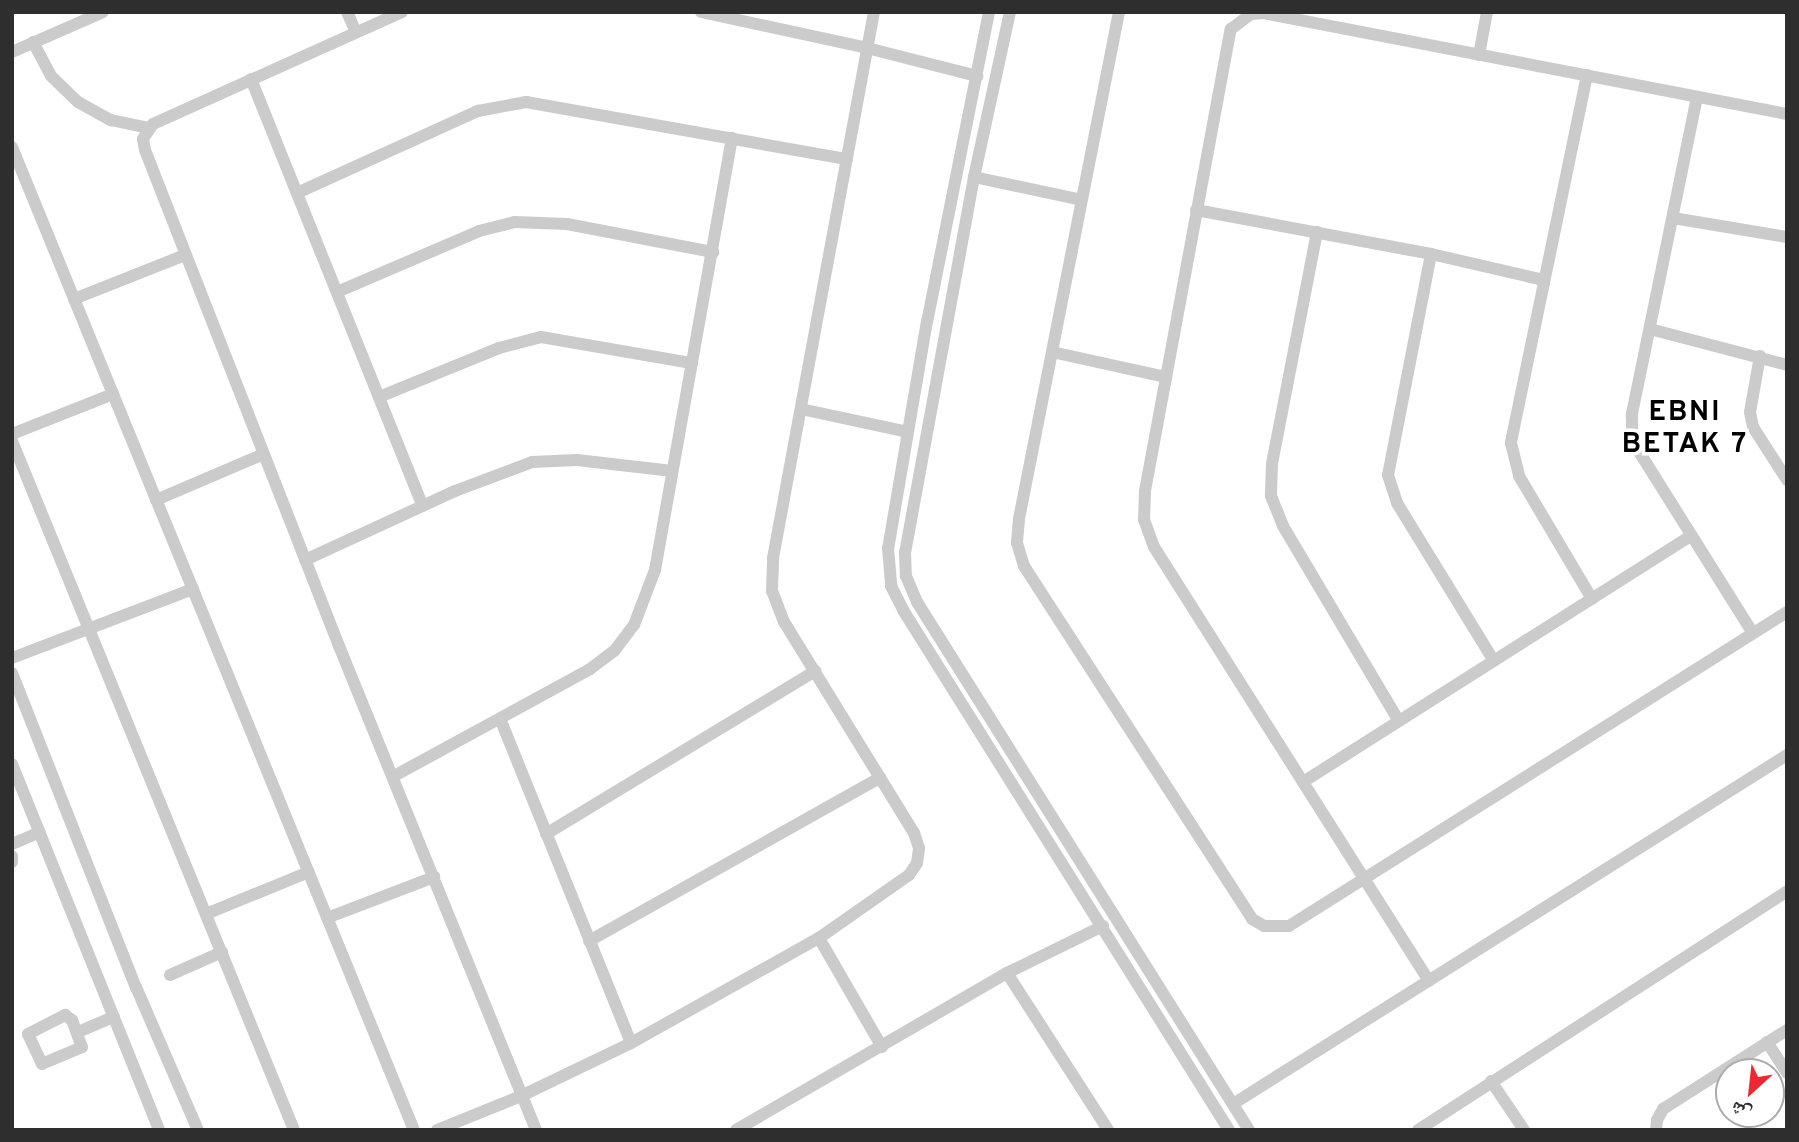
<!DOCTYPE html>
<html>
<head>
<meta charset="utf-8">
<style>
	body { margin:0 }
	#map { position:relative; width:1799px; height:1142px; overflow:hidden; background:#fff; font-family:Overpass,"Noto Naskh Arabic",sans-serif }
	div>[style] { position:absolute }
	.street>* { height:12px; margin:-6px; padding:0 6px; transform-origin:6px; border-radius:6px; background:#cbcbcb }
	span { translate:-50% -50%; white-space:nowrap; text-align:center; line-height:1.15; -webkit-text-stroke:7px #fff; paint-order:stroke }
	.district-label { font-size:28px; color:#000; font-weight:700; letter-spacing:2px }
	.frame { position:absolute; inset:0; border:14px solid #2e2e2e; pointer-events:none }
	.north { position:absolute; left:1715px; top:1058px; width:70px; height:70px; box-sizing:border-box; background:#fff; border:2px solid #ababab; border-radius:50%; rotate:207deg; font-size:19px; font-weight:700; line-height:28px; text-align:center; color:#2e2e2e }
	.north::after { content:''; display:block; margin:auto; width:24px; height:32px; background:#ed2831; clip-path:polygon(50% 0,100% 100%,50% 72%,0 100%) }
</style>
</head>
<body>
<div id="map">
	<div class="street">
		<i style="left:347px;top:12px;width:22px;rotate:66deg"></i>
		<i style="left:402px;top:12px;width:273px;rotate:155.8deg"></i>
		<i style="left:153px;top:124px;width:18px;rotate:124deg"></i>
		<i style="left:143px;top:139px;width:11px;rotate:80deg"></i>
		<i style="left:145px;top:150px;width:533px;rotate:68.64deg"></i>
		<i style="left:339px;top:646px;width:523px;rotate:67.85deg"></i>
		<i style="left:701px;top:12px;width:170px;rotate:12.2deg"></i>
		<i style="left:867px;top:48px;width:114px;rotate:14.3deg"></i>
		<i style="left:989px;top:12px;width:315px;rotate:101.3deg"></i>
		<i style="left:927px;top:321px;width:230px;rotate:99.7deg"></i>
		<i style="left:888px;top:548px;width:38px;rotate:85deg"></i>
		<i style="left:891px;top:586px;width:27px;rotate:63deg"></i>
		<i style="left:903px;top:610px;width:614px;rotate:57.92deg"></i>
		<i style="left:1010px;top:12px;width:169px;rotate:102.3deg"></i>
		<i style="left:974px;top:177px;width:381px;rotate:100.4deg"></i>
		<i style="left:905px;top:552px;width:24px;rotate:88deg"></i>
		<i style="left:906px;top:576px;width:28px;rotate:67deg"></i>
		<i style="left:917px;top:602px;width:624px;rotate:57.84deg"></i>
		<i style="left:1119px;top:12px;width:517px;rotate:101.16deg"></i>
		<i style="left:1019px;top:519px;width:24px;rotate:95deg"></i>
		<i style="left:1017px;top:543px;width:24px;rotate:73deg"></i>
		<i style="left:1024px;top:566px;width:420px;rotate:57.1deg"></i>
		<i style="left:1252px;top:919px;width:14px;rotate:30deg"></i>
		<i style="left:1264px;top:926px;width:25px"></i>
		<i style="left:1289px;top:926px;width:589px;rotate:-32.23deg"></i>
		<i style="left:33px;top:42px;width:38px;rotate:62deg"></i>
		<i style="left:51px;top:76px;width:37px;rotate:44deg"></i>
		<i style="left:78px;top:102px;width:38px;rotate:29deg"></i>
		<i style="left:111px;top:120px;width:38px;rotate:12deg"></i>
		<i style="left:12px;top:52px;width:99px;rotate:-23.7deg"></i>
		<i style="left:1479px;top:55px;width:44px;rotate:-79.5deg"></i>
		<i style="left:1587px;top:75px;width:376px;rotate:101.7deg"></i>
		<i style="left:1511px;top:443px;width:34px;rotate:76deg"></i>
		<i style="left:1519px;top:476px;width:143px;rotate:59.3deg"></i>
		<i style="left:251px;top:79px;width:460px;rotate:68.1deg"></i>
		<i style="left:1697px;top:97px;width:325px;rotate:101.6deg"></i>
		<i style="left:1632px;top:415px;width:18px;rotate:90deg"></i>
		<i style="left:1632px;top:433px;width:18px;rotate:71deg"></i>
		<i style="left:1638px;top:450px;width:216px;rotate:57.9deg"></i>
		<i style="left:12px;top:147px;width:1062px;rotate:67.76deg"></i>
		<i style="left:974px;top:177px;width:110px;rotate:12deg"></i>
		<i style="left:297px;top:193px;width:199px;rotate:-24.4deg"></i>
		<i style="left:478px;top:111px;width:49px;rotate:-10.6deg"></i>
		<i style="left:526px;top:102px;width:326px;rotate:10.1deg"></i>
		<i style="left:1196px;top:210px;width:239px;rotate:10.6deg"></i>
		<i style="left:1431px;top:254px;width:116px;rotate:13deg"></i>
		<i style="left:1673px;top:218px;width:116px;rotate:9.5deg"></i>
		<i style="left:1317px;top:232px;width:236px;rotate:101deg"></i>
		<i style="left:1272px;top:464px;width:32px;rotate:92deg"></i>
		<i style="left:1271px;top:496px;width:32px;rotate:68deg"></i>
		<i style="left:1283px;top:526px;width:227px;rotate:59.3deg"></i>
		<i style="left:1431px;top:254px;width:225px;rotate:101deg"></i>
		<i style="left:1388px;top:475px;width:29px;rotate:72deg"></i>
		<i style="left:1397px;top:503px;width:185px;rotate:58.5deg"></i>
		<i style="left:337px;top:292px;width:155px;rotate:-23.2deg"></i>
		<i style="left:479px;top:231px;width:36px;rotate:-14deg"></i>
		<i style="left:514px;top:222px;width:53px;rotate:2.2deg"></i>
		<i style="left:567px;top:224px;width:149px;rotate:10.9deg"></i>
		<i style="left:74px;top:299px;width:119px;rotate:-21.6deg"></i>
		<i style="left:1650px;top:329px;width:142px;rotate:14.7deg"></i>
		<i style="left:1052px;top:352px;width:117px;rotate:12.4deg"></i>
		<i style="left:1760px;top:356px;width:57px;rotate:100.1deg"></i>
		<i style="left:1750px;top:412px;width:15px;rotate:79deg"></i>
		<i style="left:1753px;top:427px;width:63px;rotate:57.3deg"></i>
		<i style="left:379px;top:397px;width:130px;rotate:-22.2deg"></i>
		<i style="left:499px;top:348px;width:43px;rotate:-14.7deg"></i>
		<i style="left:541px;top:337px;width:153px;rotate:9.8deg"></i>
		<i style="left:801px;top:409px;width:109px;rotate:12.1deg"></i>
		<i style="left:12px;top:434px;width:109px;rotate:-21.6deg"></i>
		<i style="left:12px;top:441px;width:744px;rotate:67.74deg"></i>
		<i style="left:156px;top:500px;width:117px;rotate:-23.1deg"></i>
		<i style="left:305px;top:560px;width:165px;rotate:-24.7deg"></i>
		<i style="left:455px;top:491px;width:82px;rotate:-20.6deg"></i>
		<i style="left:532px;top:462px;width:45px;rotate:-2.5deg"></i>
		<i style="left:577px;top:460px;width:96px;rotate:6.6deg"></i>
		<i style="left:12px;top:658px;width:194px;rotate:-20.9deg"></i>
		<i style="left:12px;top:673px;width:338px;rotate:68.5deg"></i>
		<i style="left:136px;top:987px;width:156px;rotate:66.6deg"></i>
		<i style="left:501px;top:721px;width:347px;rotate:68deg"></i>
		<i style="left:12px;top:764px;width:394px;rotate:68.1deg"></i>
		<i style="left:394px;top:776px;width:223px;rotate:-28.6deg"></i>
		<i style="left:590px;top:669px;width:31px;rotate:-37deg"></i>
		<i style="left:615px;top:650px;width:31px;rotate:-53deg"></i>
		<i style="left:634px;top:625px;width:59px;rotate:-69.1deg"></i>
		<i style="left:655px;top:570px;width:439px;rotate:-79.9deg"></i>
		<i style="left:1303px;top:782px;width:459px;rotate:-32.4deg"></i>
		<i style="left:546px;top:834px;width:315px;rotate:-31.2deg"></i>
		<i style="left:12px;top:844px;width:30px;rotate:-23deg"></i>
		<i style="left:12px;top:856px;width:6px;rotate:90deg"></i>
		<i style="left:206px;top:914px;width:111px;rotate:-22.2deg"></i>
		<i style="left:327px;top:918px;width:115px;rotate:-21deg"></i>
		<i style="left:819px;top:938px;width:126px;rotate:60deg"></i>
		<i style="left:589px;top:941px;width:334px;rotate:-29.3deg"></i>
		<i style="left:1007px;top:973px;width:187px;rotate:57.2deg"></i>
		<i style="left:170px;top:975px;width:57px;rotate:-23.9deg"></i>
		<i style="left:1429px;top:981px;width:514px;rotate:-122.36deg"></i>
		<i style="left:1154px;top:547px;width:29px;rotate:-110deg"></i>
		<i style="left:1144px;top:520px;width:29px;rotate:-88deg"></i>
		<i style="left:1145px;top:491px;width:470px;rotate:-79.5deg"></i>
		<i style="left:1231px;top:29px;width:25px;rotate:-37deg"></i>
		<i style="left:1251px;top:14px;width:12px;rotate:-5deg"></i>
		<i style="left:1263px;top:13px;width:534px;rotate:10.91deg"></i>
		<i style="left:65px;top:1015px;width:9px;rotate:36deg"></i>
		<i style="left:72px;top:1020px;width:29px;rotate:70deg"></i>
		<i style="left:82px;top:1047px;width:43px;rotate:157deg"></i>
		<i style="left:42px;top:1064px;width:33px;rotate:-115deg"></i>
		<i style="left:28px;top:1034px;width:42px;rotate:-27.2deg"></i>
		<i style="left:78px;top:1032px;width:39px;rotate:-23deg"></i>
		<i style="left:1767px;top:1042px;width:37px;rotate:57deg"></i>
		<i style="left:1491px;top:1081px;width:59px;rotate:56deg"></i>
		<i style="left:1233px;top:1104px;width:655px;rotate:-32.21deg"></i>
		<i style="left:437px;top:1130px;width:91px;rotate:-22deg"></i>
		<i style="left:521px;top:1096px;width:122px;rotate:-25.7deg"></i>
		<i style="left:631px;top:1043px;width:215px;rotate:-29.2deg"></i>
		<i style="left:819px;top:938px;width:110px;rotate:-35deg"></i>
		<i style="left:909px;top:875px;width:14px;rotate:-56deg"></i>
		<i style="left:917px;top:863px;width:15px;rotate:-82deg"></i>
		<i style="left:919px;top:848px;width:16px;rotate:-108deg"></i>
		<i style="left:914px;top:833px;width:248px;rotate:-121.6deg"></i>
		<i style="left:784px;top:622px;width:33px;rotate:-111deg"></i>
		<i style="left:772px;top:591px;width:33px;rotate:-88deg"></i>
		<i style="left:773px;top:558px;width:555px;rotate:-79.52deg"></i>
		<i style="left:736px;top:1130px;width:313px;rotate:-30.1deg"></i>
		<i style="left:1007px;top:973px;width:107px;rotate:-26.1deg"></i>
		<i style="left:1418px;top:1130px;width:440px;rotate:-32.9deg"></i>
		<i style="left:1656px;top:1130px;width:10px;rotate:-84deg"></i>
		<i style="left:1657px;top:1120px;width:13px;rotate:-61deg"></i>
		<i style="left:1663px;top:1109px;width:147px;rotate:-32.5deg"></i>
	</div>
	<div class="district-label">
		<span style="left:1685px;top:429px">EBNI<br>BETAK 7</span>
	</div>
	<div class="frame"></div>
	<div class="north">ش</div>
</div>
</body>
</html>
